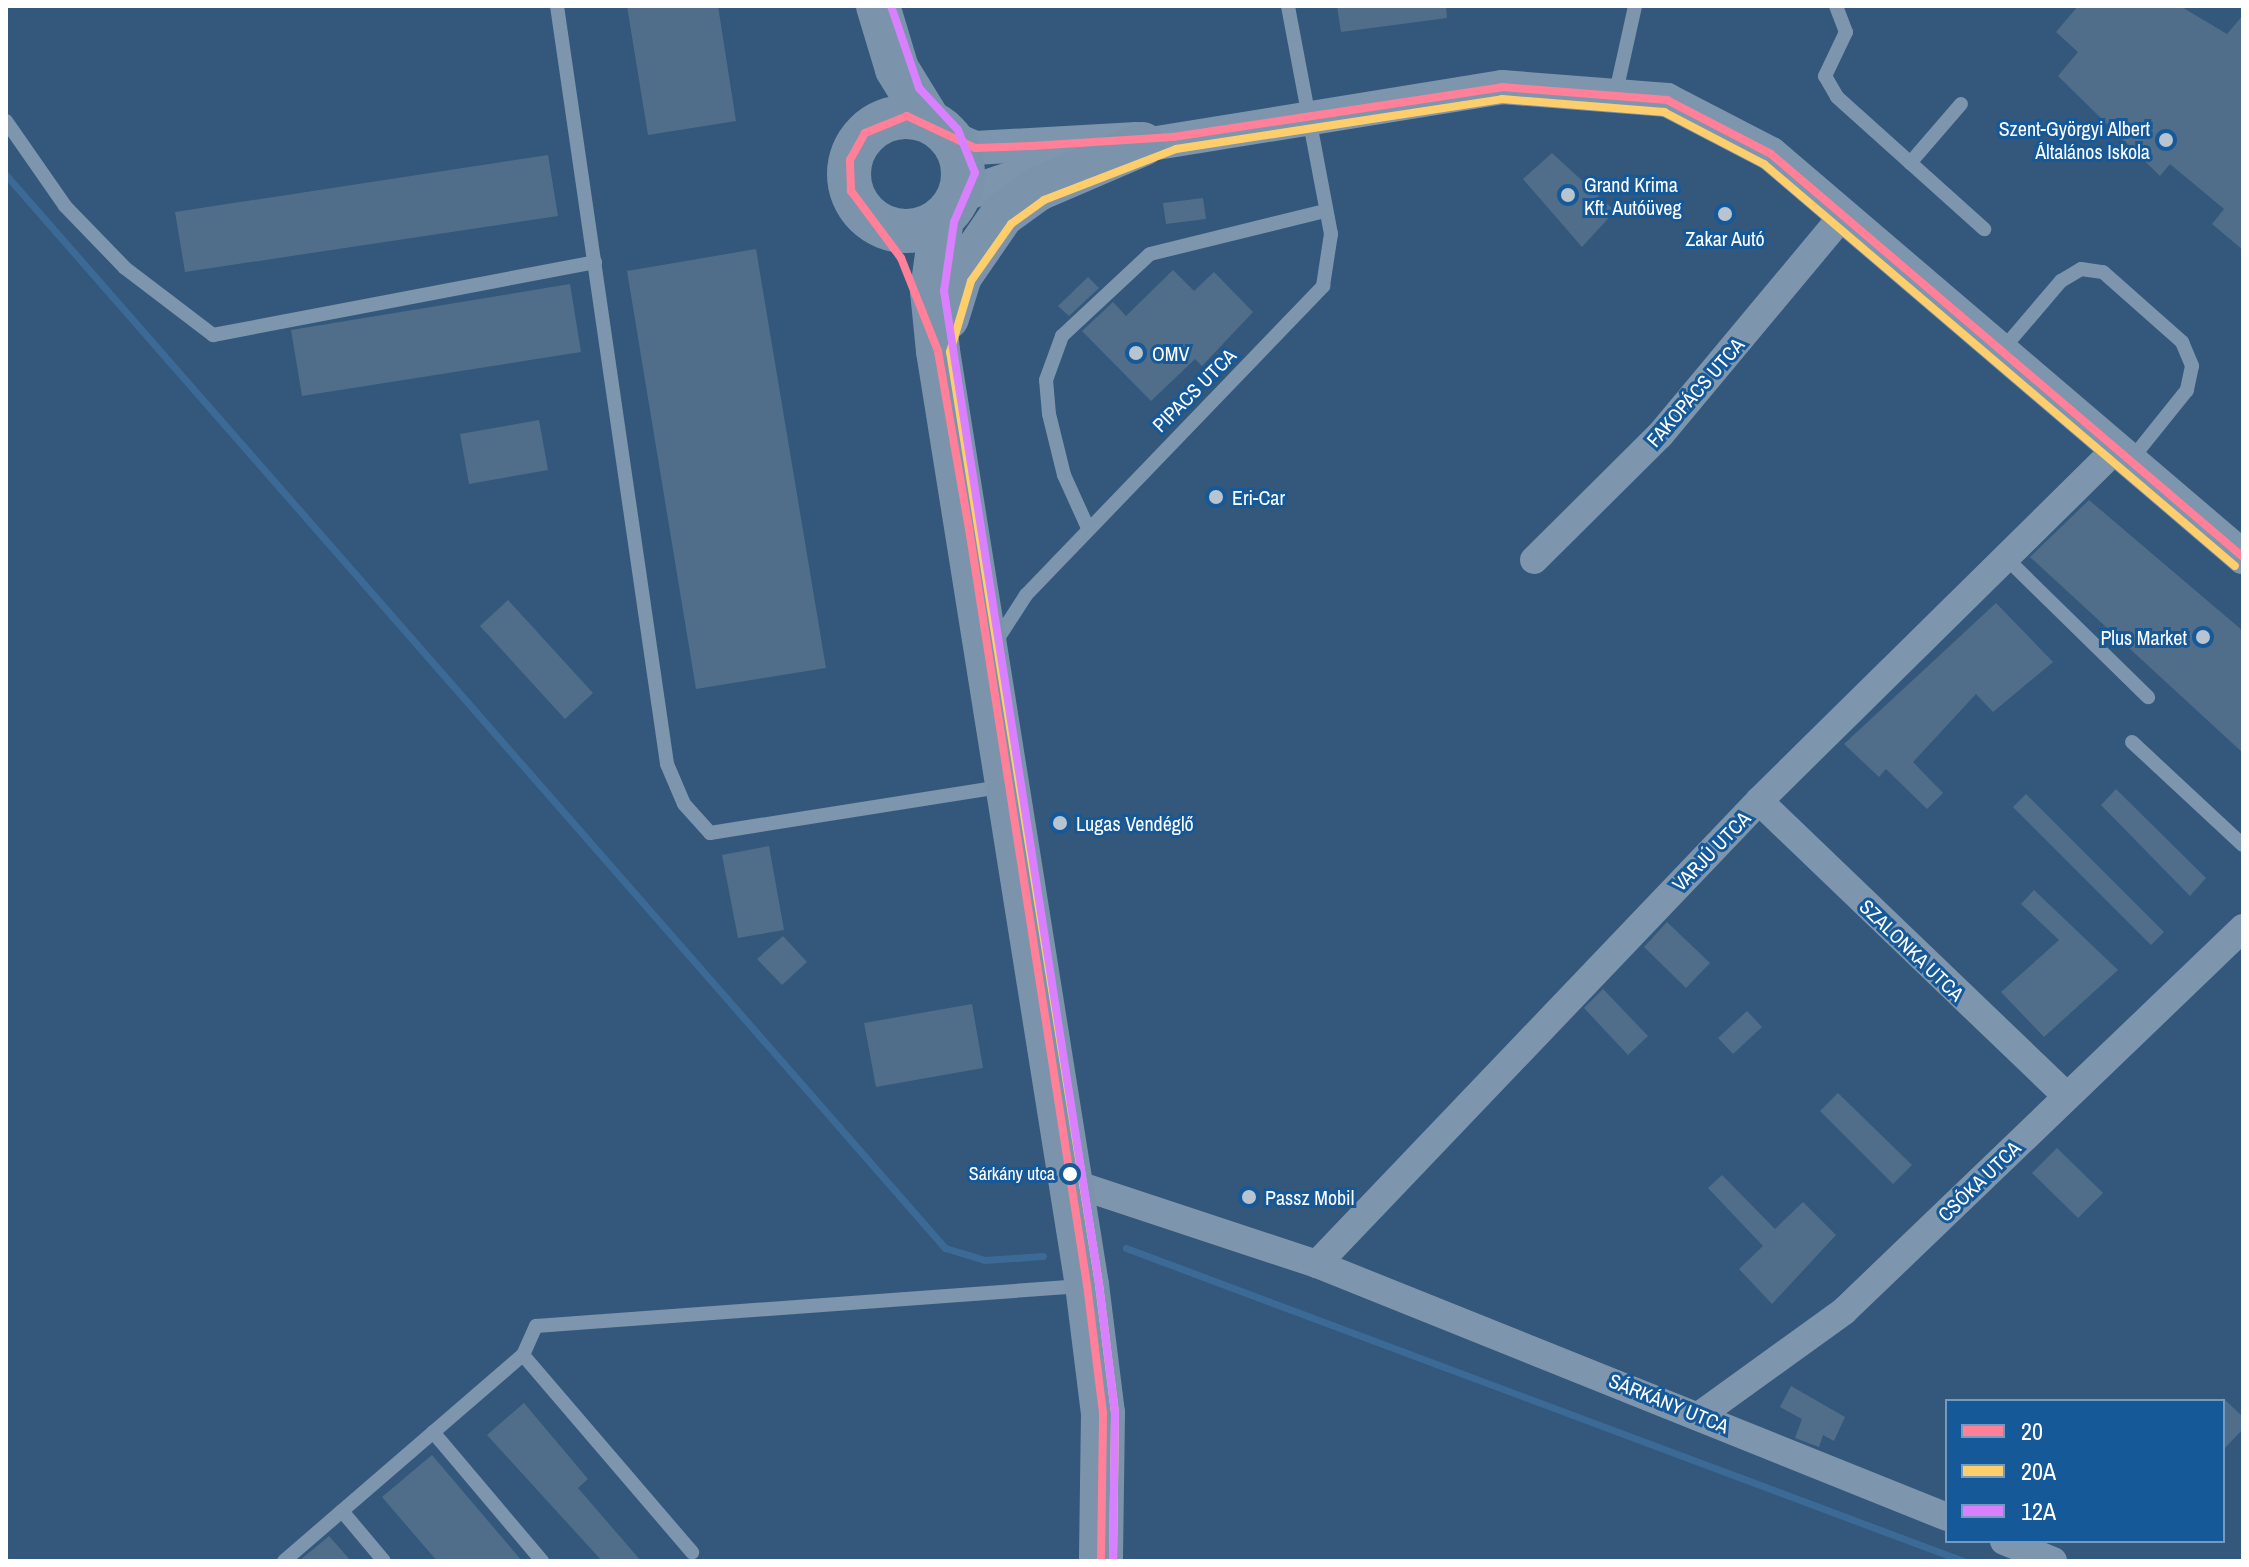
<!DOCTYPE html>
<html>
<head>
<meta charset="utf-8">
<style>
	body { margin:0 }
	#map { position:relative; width:2249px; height:1567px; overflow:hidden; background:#33587b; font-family:"Archivo Narrow",sans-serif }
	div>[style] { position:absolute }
	.stream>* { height:7px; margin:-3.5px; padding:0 3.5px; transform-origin:3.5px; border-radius:3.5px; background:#3c6a96 }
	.building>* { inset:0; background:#506e89 }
	.service>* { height:14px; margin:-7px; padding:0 7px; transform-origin:7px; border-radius:7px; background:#7d95ad }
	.minor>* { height:28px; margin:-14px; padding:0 14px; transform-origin:14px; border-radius:14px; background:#7d95ad }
	.tertiary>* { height:34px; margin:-17px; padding:0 17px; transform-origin:17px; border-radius:17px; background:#7d95ad }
	.primary>* { height:44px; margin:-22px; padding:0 22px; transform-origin:22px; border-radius:22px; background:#7b94ab }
	.primary>.ring { margin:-22px; padding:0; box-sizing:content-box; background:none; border:44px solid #7b94ab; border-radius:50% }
	.bus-1>* { height:8px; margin:-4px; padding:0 4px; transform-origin:4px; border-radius:4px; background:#ff8098 }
	.bus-2>* { height:8px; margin:-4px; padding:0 4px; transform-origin:4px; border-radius:4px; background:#fece6d }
	.bus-3>* { height:8px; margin:-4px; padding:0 4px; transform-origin:4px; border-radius:4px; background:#d880ff }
	.dots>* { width:22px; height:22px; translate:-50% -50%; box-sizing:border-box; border:4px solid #165998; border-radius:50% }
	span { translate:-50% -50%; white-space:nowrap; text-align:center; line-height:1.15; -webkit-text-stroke:6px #165998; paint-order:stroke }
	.bus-label { font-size:18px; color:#fff }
	.right { translate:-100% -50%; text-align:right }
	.poi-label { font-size:20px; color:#fff }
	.left { translate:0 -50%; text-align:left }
	.street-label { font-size:20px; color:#fff }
	.frame { position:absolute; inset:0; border:8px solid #fff; pointer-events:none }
	.legend { position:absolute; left:1945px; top:1399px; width:280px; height:144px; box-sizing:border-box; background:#165998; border:2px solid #739bc1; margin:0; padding:10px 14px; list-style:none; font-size:24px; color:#fff }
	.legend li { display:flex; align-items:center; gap:16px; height:40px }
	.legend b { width:40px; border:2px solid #739bc1 }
</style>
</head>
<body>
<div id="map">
	<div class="stream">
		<i style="left:6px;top:175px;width:1426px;rotate:48.81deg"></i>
		<i style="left:945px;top:1248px;width:42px;rotate:16.7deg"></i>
		<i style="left:985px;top:1260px;width:58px;rotate:-3.9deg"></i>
		<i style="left:1126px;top:1248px;width:894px;rotate:20.5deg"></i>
	</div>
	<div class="building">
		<i style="clip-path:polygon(627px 6px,718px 6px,736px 121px,648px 135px)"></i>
		<i style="clip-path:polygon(1337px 6px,1446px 6px,1447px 18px,1341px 32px)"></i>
		<i style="clip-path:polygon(2078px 6px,2180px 6px,2227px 34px,2243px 15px,2243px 250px,2212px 224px,2224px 209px,2170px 164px,2160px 176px,2058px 76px,2078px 52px,2056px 32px)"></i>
		<i style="clip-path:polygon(1552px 153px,1615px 211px,1582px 247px,1523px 179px)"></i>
		<i style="clip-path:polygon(548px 155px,558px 216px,185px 272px,175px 212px)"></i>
		<i style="clip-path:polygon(1203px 198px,1206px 219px,1166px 224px,1163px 203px)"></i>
		<i style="clip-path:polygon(756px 249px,826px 668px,696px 689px,627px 271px)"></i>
		<i style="clip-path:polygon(1173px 270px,1194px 291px,1214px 272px,1253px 312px,1202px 366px,1195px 359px,1151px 401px,1082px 331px,1113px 302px,1126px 316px)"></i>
		<i style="clip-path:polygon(1088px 277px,1099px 288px,1069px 316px,1058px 306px)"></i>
		<i style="clip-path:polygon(570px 284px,581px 352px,302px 396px,291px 330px)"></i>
		<i style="clip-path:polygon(539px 420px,548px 470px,469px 484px,460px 434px)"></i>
		<i style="clip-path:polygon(2089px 500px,2243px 631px,2243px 753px,2030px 557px)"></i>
		<i style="clip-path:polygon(508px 600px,593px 693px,565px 719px,480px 626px)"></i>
		<i style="clip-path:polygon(1996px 603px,2053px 662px,1993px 712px,1976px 694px,1913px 762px,1943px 793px,1927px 809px,1886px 769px,1879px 777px,1844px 744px)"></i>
		<i style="clip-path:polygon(2116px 789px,2206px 878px,2190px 896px,2101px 805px)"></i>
		<i style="clip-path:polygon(2026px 794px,2164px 932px,2151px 945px,2013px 807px)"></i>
		<i style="clip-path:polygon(769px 846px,784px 930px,738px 938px,722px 855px)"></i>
		<i style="clip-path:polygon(2034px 890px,2118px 970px,2044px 1037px,2001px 992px,2059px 940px,2021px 904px)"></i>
		<i style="clip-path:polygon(1667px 922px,1710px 963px,1686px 988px,1644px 947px)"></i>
		<i style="clip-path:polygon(783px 936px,807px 962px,782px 985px,757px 959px)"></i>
		<i style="clip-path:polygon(1603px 989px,1648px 1036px,1628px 1055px,1584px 1008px)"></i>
		<i style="clip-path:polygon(972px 1004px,983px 1068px,876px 1087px,864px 1023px)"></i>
		<i style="clip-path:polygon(1747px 1011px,1762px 1027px,1733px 1054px,1718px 1038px)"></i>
		<i style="clip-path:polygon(1838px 1093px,1912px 1165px,1893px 1184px,1820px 1111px)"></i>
		<i style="clip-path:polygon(2057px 1148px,2103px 1193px,2078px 1218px,2032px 1173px)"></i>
		<i style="clip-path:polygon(1722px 1175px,1775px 1229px,1803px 1202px,1836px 1235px,1772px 1304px,1739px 1269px,1763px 1246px,1708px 1188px)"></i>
		<i style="clip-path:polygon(1791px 1386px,1845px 1417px,1834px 1441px,1823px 1435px,1819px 1447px,1795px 1438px,1802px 1419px,1780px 1407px)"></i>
		<i style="clip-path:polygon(2223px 1398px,2243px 1417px,2243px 1429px,2223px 1450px)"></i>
		<i style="clip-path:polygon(524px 1403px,588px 1479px,578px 1488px,641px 1561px,602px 1561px,487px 1435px)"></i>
		<i style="clip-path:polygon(432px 1455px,522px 1561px,437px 1561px,382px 1497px)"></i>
		<i style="clip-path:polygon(329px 1536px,351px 1561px,299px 1561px)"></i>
	</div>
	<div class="service">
		<i style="left:557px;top:6px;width:766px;rotate:81.74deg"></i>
		<i style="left:667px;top:764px;width:43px;rotate:67deg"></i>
		<i style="left:684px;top:804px;width:39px;rotate:48deg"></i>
		<i style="left:710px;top:833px;width:296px;rotate:-9deg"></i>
		<i style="left:1836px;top:6px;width:28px;rotate:69deg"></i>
		<i style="left:1846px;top:32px;width:49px;rotate:115.5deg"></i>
		<i style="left:1825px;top:76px;width:24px;rotate:60deg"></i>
		<i style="left:1837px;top:97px;width:198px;rotate:41.9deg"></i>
		<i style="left:1616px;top:92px;width:88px;rotate:-77.5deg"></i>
		<i style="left:6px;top:121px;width:103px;rotate:55.2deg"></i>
		<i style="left:65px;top:206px;width:86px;rotate:45.9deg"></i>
		<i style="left:125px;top:268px;width:111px;rotate:37.3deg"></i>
		<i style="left:213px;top:335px;width:389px;rotate:-10.8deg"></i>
		<i style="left:1910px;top:163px;width:78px;rotate:-49.2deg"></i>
		<i style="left:2002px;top:350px;width:91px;rotate:-49.5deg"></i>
		<i style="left:2061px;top:281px;width:23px;rotate:-31deg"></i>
		<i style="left:2081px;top:269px;width:22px;rotate:8deg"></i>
		<i style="left:2103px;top:272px;width:106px;rotate:41.5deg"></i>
		<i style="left:2182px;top:342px;width:26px;rotate:67deg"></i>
		<i style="left:2192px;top:366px;width:25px;rotate:102deg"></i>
		<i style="left:2187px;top:390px;width:90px;rotate:128.7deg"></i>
		<i style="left:1088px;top:528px;width:58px;rotate:-114.4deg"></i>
		<i style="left:1064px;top:475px;width:63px;rotate:-103.8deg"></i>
		<i style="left:1049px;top:414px;width:34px;rotate:-95deg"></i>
		<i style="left:1046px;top:380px;width:47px;rotate:-70deg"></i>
		<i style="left:1062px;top:336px;width:120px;rotate:-43deg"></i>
		<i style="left:1150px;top:254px;width:180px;rotate:-13.8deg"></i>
		<i style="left:2006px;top:558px;width:199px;rotate:44.4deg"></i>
		<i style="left:997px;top:640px;width:54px;rotate:-57.2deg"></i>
		<i style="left:1026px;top:595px;width:429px;rotate:-46.1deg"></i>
		<i style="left:1323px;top:286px;width:53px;rotate:-81.3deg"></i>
		<i style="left:1331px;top:234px;width:232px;rotate:-100.7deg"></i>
		<i style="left:2132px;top:742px;width:151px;rotate:42.9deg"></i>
		<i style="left:523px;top:1355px;width:260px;rotate:49.4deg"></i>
		<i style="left:433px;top:1432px;width:169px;rotate:49.8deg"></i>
		<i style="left:342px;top:1511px;width:65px;rotate:50deg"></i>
		<i style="left:284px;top:1561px;width:316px;rotate:-40.8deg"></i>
		<i style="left:523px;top:1355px;width:32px;rotate:-66deg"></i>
		<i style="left:536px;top:1326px;width:547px;rotate:-4.19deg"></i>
	</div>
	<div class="minor">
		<i style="left:1534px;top:560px;width:177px;rotate:-44.8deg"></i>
		<i style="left:1660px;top:435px;width:288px;rotate:-50.2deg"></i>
		<i style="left:1759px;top:801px;width:426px;rotate:43.8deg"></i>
		<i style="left:1072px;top:1183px;width:258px;rotate:18.3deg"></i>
		<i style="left:1317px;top:1264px;width:679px;rotate:21.88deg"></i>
		<i style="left:1317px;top:1264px;width:640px;rotate:-46.33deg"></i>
		<i style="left:1759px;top:801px;width:503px;rotate:-44.6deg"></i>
		<i style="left:1700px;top:1415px;width:178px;rotate:-35.8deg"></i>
		<i style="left:1844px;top:1311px;width:553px;rotate:-43.83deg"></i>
		<i style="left:2004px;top:1541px;width:53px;rotate:22.2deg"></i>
	</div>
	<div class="tertiary">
		<i style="left:948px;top:136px;width:30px;rotate:24deg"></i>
		<i style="left:975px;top:148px;width:162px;rotate:-3.2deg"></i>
		<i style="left:1120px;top:149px;width:387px;rotate:-9.2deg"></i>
		<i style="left:1502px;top:87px;width:166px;rotate:4.5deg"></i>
		<i style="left:1667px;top:100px;width:117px;rotate:27.4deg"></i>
		<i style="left:1771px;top:154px;width:621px;rotate:40.49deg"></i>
		<i style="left:959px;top:196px;width:115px;rotate:-18.7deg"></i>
	</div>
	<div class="primary">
		<i style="left:878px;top:6px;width:66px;rotate:73.2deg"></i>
		<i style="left:897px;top:69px;width:61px;rotate:58.4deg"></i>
		<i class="ring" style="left:849px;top:117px;width:70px;height:70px"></i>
		<i style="left:942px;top:218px;width:74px;rotate:97.8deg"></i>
		<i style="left:932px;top:291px;width:60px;rotate:84.3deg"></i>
		<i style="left:938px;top:351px;width:946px;rotate:80.94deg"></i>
		<i style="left:1087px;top:1285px;width:129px;rotate:82.9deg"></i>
		<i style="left:1103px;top:1413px;width:148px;rotate:90.8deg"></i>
		<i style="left:947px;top:318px;width:44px;rotate:-72.8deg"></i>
		<i style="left:960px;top:276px;width:74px;rotate:-55.5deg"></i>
		<i style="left:1002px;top:215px;width:44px;rotate:-35.8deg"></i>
		<i style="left:1038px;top:189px;width:114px;rotate:-23.2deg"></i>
	</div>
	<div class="bus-1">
		<i style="left:1101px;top:1561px;width:148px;rotate:-89.2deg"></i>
		<i style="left:1103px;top:1413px;width:129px;rotate:-97.1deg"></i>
		<i style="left:1087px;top:1285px;width:765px;rotate:-98.87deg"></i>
		<i style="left:969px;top:529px;width:181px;rotate:-99.9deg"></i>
		<i style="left:938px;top:351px;width:100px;rotate:-111.7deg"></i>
		<i style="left:901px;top:258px;width:84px;rotate:-126.7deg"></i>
		<i style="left:851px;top:191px;width:31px;rotate:-92deg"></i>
		<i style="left:850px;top:160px;width:31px;rotate:-61deg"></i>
		<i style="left:865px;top:133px;width:45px;rotate:-22deg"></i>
		<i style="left:907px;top:116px;width:75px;rotate:25.2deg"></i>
		<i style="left:975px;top:148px;width:56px;rotate:-2deg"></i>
		<i style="left:1031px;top:146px;width:142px;rotate:-3.6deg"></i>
		<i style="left:1173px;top:137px;width:333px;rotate:-8.6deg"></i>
		<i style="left:1502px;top:87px;width:166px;rotate:4.5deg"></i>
		<i style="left:1667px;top:100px;width:117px;rotate:27.4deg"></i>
		<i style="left:1771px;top:154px;width:621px;rotate:40.49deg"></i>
	</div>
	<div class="bus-2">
		<i style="left:1113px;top:1561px;width:148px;rotate:-89.2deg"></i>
		<i style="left:1115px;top:1413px;width:130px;rotate:-97.1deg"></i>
		<i style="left:1099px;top:1284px;width:944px;rotate:-99.08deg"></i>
		<i style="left:950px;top:352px;width:74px;rotate:-73.5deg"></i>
		<i style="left:971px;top:281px;width:70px;rotate:-54.9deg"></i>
		<i style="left:1011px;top:224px;width:41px;rotate:-36deg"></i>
		<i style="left:1044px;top:200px;width:142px;rotate:-21.1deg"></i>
		<i style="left:1176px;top:149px;width:330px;rotate:-8.7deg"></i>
		<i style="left:1502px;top:99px;width:163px;rotate:4.6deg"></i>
		<i style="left:1664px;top:112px;width:113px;rotate:27.5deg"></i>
		<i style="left:1764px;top:164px;width:619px;rotate:40.48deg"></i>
	</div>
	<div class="bus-3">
		<i style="left:891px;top:6px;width:87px;rotate:71.1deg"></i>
		<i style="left:919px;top:88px;width:57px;rotate:47.1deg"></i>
		<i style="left:958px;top:130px;width:46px;rotate:68.4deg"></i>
		<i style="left:975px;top:173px;width:53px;rotate:113.2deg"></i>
		<i style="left:954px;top:222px;width:70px;rotate:98.2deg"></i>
		<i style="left:944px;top:291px;width:1005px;rotate:81.13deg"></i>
		<i style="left:1099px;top:1284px;width:130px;rotate:82.9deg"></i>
		<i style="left:1115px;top:1413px;width:148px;rotate:90.8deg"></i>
	</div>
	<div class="dots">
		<i style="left:2166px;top:140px;background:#b8c5d1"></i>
		<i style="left:1568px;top:195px;background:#b8c5d1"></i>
		<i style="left:1725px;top:214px;background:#b8c5d1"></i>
		<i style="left:1136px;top:353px;background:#b8c5d1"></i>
		<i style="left:1216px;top:497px;background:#b8c5d1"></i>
		<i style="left:2203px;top:637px;background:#b8c5d1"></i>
		<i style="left:1060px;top:823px;background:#b8c5d1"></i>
		<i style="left:1070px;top:1174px;background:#fff"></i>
		<i style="left:1249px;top:1197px;background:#b8c5d1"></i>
	</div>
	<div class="bus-label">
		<span class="right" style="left:1055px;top:1174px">Sárkány utca</span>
	</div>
	<div class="poi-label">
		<span class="right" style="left:2150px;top:140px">Szent-Györgyi Albert<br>Általános Iskola</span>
		<span class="left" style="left:1584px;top:196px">Grand Krima<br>Kft. Autóüveg</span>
		<span style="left:1725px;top:238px">Zakar Autó</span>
		<span class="left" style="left:1152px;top:353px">OMV</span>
		<span class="left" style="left:1232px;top:497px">Eri-Car</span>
		<span class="right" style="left:2187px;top:637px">Plus Market</span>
		<span class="left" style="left:1076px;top:823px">Lugas Vendéglő</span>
		<span class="left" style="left:1265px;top:1197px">Passz Mobil</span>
	</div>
	<div class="street-label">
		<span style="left:1194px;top:390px;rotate:-45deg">PIPACS UTCA</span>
		<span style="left:1695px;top:392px;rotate:-49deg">FAKOPÁCS UTCA</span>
		<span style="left:1711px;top:851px;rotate:-46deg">VARJÚ UTCA</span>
		<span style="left:1912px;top:950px;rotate:44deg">SZALONKA UTCA</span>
		<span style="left:1979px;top:1181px;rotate:-44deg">CSÓKA UTCA</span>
		<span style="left:1669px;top:1403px;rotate:22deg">SÁRKÁNY UTCA</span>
	</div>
	<div class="frame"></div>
	<ul class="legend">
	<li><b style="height:10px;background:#ff8098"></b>20</li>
	<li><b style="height:10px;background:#fece6d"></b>20A</li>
	<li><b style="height:10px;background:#d880ff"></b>12A</li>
	</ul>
</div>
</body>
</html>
